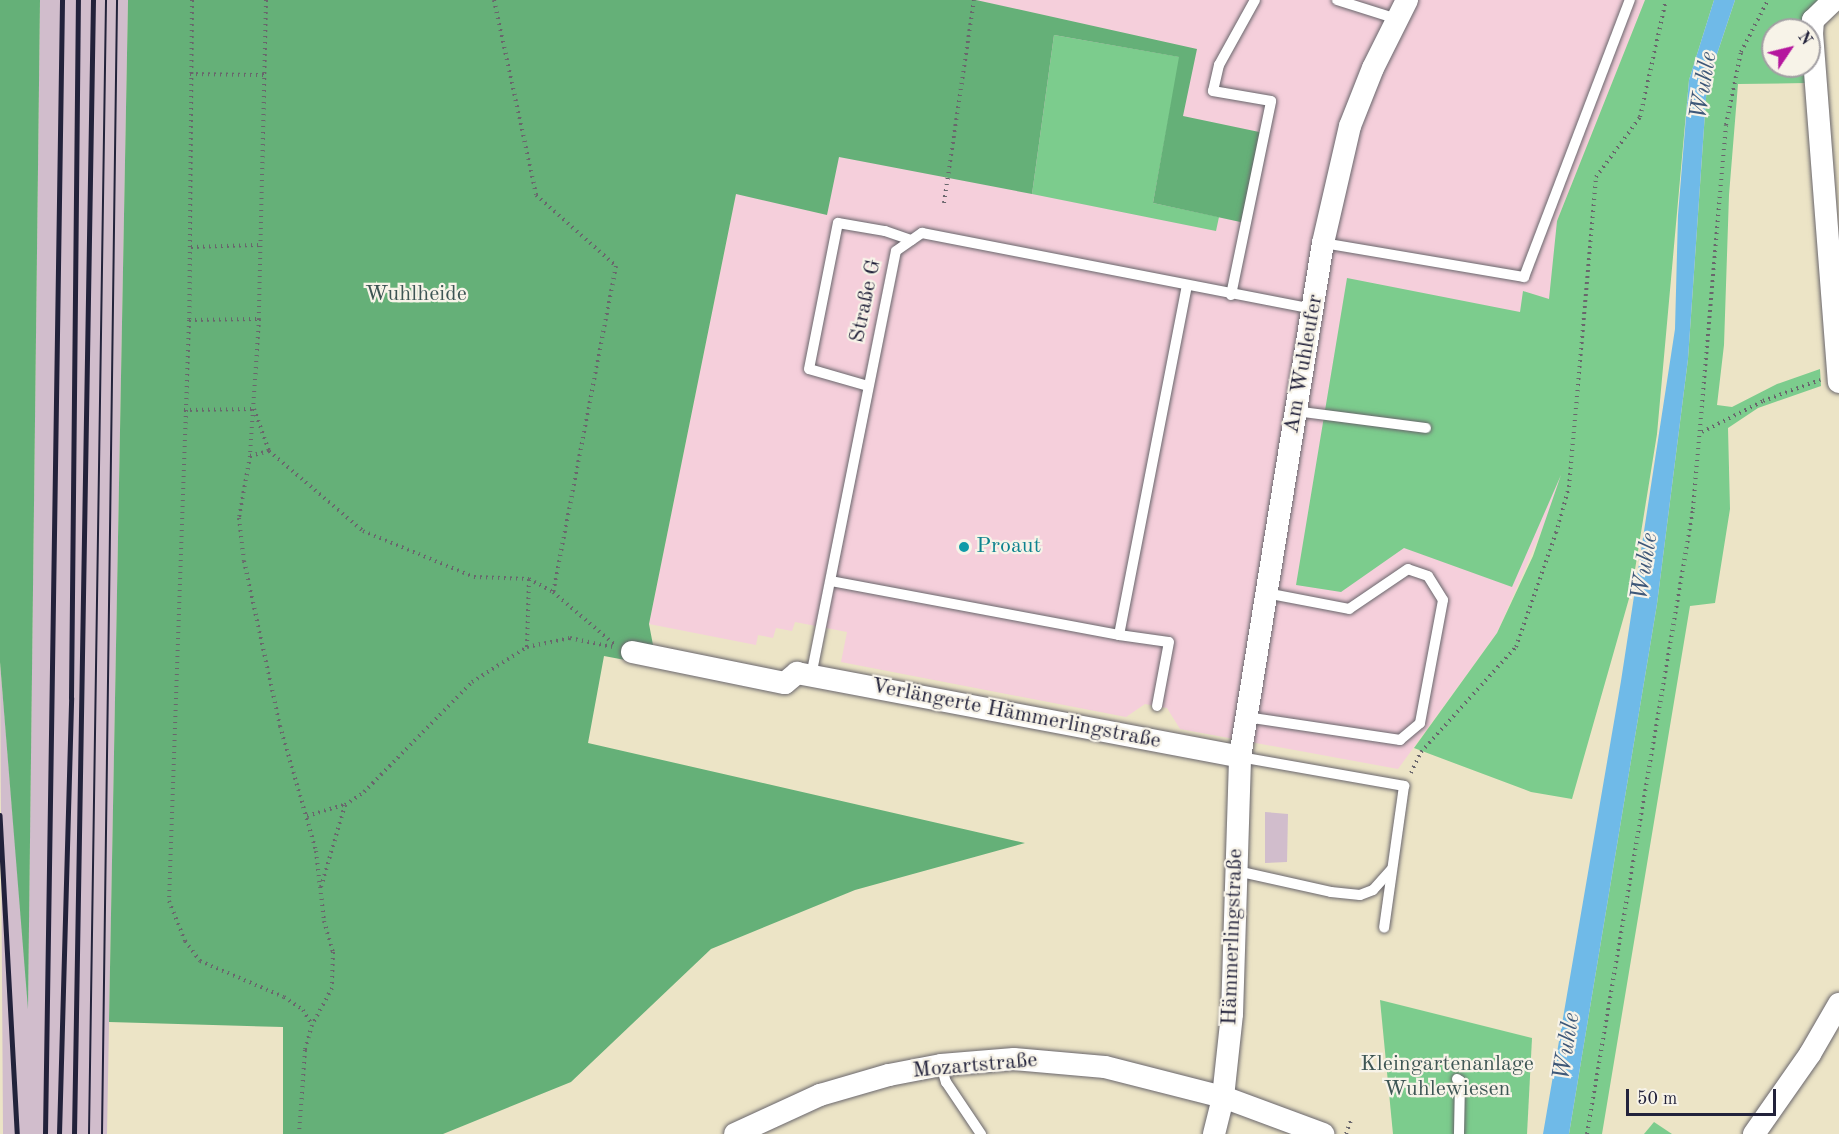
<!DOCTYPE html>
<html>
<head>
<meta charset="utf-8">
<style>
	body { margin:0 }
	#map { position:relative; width:1839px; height:1134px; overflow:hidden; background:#ece4c6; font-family:"Old Standard TT",serif }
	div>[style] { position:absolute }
	.built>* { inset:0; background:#f5cfdb }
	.industrial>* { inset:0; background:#d1bdcc }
	.green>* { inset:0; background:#7ccc8d }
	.forest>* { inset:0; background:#65b078 }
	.water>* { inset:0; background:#6fbae8 }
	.path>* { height:4px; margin-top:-2px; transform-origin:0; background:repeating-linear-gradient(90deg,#69666c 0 1.5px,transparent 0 6px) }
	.roads { filter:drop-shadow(0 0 2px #69666c) drop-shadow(0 0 2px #69666c) }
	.service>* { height:10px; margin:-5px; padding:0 5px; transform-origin:5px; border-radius:5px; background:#fff }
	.minor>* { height:22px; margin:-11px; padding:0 11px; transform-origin:11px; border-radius:11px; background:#fff }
	.tram>* { height:1.5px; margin:-0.75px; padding:0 0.75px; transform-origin:0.75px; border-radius:0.75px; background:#22223b }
	.rail>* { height:4.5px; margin:-2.25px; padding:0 2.25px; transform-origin:2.25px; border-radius:2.25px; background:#22223b }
	.dots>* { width:16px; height:16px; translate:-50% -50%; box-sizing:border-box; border:3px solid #f7f3e8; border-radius:50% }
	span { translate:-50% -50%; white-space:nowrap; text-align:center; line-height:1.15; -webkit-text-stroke:4.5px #f7f3e8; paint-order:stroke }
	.park-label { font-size:22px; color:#3d5554 }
	.street-label { font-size:22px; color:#22223b }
	.culture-label { font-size:22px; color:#0d838f }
	.left { translate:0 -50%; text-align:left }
	.water-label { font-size:24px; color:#3d5778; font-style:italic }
	.north { position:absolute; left:1761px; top:18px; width:60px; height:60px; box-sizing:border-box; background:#f7f3e8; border:2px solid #a29fa3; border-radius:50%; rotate:55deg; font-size:16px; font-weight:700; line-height:24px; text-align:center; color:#22223b }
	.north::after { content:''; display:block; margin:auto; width:21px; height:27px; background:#b5179e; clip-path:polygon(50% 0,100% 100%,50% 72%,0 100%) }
	.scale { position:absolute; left:1626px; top:1089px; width:150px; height:27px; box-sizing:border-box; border:3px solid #22223b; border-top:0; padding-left:8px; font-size:18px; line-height:21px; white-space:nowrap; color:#22223b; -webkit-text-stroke:4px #f7f3e8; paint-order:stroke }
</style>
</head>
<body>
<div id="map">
	<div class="built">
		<i style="clip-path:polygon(766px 0,1645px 0,1557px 221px,1563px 469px,1551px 509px,1497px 633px,1398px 769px,1180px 729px,1167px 708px,1145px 704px,1126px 717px,841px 662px,847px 632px,795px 622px,792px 631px,776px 628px,773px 638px,758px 635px,756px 645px,649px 624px,736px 194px)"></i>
	</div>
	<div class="industrial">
		<i style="clip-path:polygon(40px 0,128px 0,107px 1134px,3px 1134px,0 662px,28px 999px)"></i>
		<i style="clip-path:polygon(1265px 812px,1288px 814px,1287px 862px,1265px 863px)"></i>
	</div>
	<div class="green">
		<i style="clip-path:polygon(1645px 0,1714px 0,1689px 80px,1657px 434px,1632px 588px,1572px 799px,1531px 792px,1414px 748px,1497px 633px,1533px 556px,1561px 475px,1512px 587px,1404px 548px,1341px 592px,1296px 585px,1347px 278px,1520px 312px,1523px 291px,1549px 299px,1557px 221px)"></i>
		<i style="clip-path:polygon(1735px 0,1820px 0,1803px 30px,1773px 30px,1773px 66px,1805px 66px,1806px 83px,1738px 84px,1729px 195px,1724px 345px,1717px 405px,1732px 407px,1777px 384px,1820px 369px,1821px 386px,1758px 408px,1728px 428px,1730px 509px,1715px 603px,1690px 606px,1602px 1134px,1569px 1134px,1657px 604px,1688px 359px,1707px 84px)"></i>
		<i style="clip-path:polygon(1054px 35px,1180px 57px,1153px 203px,1219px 217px,1216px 231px,1032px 194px)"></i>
		<i style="clip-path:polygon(1380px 1000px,1532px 1038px,1527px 1134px,1393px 1134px)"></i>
		<i style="clip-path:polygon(1654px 1122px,1672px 1134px,1644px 1134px)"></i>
	</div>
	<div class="forest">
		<i style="clip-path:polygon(0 0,40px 0,28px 1009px,0 662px)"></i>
		<i style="clip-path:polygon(128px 0,976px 0,1197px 49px,1183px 116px,1264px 133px,1245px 223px,1153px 203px,1179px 57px,1054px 35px,1032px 194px,839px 157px,827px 215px,736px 194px,649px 624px,657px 666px,604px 656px,588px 743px,1025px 843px,855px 890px,711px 949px,571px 1082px,443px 1134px,283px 1134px,283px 1027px,109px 1022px)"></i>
	</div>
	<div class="water">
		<i style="clip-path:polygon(1714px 0,1735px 0,1707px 84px,1688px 359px,1657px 604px,1569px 1134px,1543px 1134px,1621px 681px,1675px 329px,1678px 215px,1689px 80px)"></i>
	</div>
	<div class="path">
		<i style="left:192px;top:0;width:320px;rotate:90.5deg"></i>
		<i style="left:189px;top:320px;width:581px;rotate:91.97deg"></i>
		<i style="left:169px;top:901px;width:43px;rotate:68.2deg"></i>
		<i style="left:185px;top:941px;width:25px;rotate:53deg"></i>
		<i style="left:200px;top:961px;width:91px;rotate:23.2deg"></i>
		<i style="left:284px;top:997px;width:23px;rotate:34deg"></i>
		<i style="left:303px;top:1010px;width:17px;rotate:59deg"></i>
		<i style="left:266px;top:0;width:319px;rotate:91.3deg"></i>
		<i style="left:259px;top:319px;width:137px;rotate:93.8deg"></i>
		<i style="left:250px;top:456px;width:63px;rotate:100.1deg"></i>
		<i style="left:239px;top:518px;width:43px;rotate:83.4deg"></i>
		<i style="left:244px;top:561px;width:169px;rotate:77.7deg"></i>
		<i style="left:280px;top:726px;width:130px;rotate:73.9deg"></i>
		<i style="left:316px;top:851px;width:70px;rotate:83.5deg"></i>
		<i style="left:324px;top:921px;width:32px;rotate:74deg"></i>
		<i style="left:333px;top:952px;width:36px;rotate:92deg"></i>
		<i style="left:332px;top:988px;width:42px;rotate:118.4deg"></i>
		<i style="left:312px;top:1025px;width:26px;rotate:106deg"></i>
		<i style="left:305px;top:1050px;width:84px;rotate:94.1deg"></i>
		<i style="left:494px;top:0;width:199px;rotate:77.8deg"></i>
		<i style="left:536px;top:195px;width:107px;rotate:41.6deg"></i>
		<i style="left:616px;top:266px;width:332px;rotate:100.9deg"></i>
		<i style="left:190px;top:74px;width:74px;rotate:0.8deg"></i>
		<i style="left:944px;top:203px;width:205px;rotate:-81.6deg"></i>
		<i style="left:191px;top:247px;width:69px;rotate:-1.7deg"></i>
		<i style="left:189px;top:320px;width:70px;rotate:-0.8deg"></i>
		<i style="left:184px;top:410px;width:70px;rotate:-0.8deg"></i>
		<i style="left:254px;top:409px;width:45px;rotate:70.3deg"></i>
		<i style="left:269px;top:451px;width:123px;rotate:40.4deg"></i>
		<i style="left:363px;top:531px;width:120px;rotate:22.5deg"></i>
		<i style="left:474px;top:577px;width:55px;rotate:2.1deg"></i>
		<i style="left:529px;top:579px;width:27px;rotate:28deg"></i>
		<i style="left:553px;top:592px;width:82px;rotate:40.5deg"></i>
		<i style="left:1702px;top:432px;width:68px;rotate:-26.9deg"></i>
		<i style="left:1763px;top:401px;width:61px;rotate:-20.2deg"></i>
		<i style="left:250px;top:456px;width:20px;rotate:-15deg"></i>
		<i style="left:527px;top:647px;width:68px;rotate:-88.3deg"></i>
		<i style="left:1411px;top:773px;width:23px;rotate:-65deg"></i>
		<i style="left:1421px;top:752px;width:142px;rotate:-47.9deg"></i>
		<i style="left:1516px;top:647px;width:121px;rotate:-70.7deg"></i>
		<i style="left:1556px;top:533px;width:48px;rotate:-74.2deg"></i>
		<i style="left:1569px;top:487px;width:311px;rotate:-85deg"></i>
		<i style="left:1596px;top:177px;width:74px;rotate:-53.7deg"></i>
		<i style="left:1640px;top:117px;width:120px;rotate:-77.5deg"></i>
		<i style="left:307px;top:816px;width:39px;rotate:-17deg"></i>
		<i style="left:321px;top:887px;width:85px;rotate:-73.7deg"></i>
		<i style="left:345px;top:805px;width:23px;rotate:-34deg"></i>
		<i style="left:364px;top:792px;width:154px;rotate:-45.5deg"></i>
		<i style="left:472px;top:682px;width:65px;rotate:-32.5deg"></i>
		<i style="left:527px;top:647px;width:44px;rotate:-11.8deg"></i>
		<i style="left:570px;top:638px;width:43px;rotate:12.1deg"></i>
		<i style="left:1346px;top:1134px;width:15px;rotate:-70deg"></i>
		<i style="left:1587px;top:1134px;width:634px;rotate:-80.37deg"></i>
		<i style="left:1693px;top:509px;width:385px;rotate:-85.1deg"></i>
		<i style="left:1726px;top:125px;width:75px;rotate:-78.4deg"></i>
		<i style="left:1741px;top:52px;width:59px;rotate:-62.6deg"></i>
	</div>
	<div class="roads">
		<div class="service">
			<i style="left:1337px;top:0;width:63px;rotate:17.6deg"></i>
			<i style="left:1323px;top:243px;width:204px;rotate:9.6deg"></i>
			<i style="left:1524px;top:277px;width:297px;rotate:-69.1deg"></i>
			<i style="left:1231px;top:295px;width:198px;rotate:-78.3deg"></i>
			<i style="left:1271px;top:101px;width:59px;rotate:-170.2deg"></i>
			<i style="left:1213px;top:91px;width:27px;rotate:-77deg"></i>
			<i style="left:1219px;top:65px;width:74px;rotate:-61deg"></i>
			<i style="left:868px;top:386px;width:61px;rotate:-163.9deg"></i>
			<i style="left:809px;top:369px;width:149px;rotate:-78.8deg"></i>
			<i style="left:838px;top:223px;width:48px;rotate:9.7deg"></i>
			<i style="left:885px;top:231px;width:28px;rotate:19deg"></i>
			<i style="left:1295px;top:411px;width:132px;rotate:7.4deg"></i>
			<i style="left:831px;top:581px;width:293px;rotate:10.6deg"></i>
			<i style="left:1119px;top:635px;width:356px;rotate:-79deg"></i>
			<i style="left:1119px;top:635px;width:50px;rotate:8deg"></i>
			<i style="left:1169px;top:642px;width:65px;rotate:100.6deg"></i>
			<i style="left:811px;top:676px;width:433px;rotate:-78.7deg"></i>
			<i style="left:896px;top:251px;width:32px;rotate:-35deg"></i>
			<i style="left:922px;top:233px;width:398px;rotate:11deg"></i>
			<i style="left:1246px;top:717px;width:156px;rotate:8.5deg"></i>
			<i style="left:1400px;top:740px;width:26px;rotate:-40deg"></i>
			<i style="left:1420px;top:723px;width:125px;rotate:-79.4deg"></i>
			<i style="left:1443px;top:600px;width:28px;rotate:-122deg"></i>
			<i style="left:1428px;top:576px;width:21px;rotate:-161deg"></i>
			<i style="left:1408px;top:569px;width:71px;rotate:145.9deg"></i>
			<i style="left:1349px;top:609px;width:85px;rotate:-169.1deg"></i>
			<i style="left:1240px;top:757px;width:167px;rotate:10deg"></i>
			<i style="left:1404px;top:786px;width:143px;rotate:98deg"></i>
			<i style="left:1237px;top:871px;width:96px;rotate:12.6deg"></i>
			<i style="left:1331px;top:892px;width:29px;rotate:6deg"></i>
			<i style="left:1360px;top:895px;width:14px;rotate:-21deg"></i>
			<i style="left:1373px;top:890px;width:28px;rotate:-48deg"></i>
			<i style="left:941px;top:1065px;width:18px;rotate:74deg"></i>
			<i style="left:946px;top:1082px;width:63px;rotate:56.1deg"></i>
			<i style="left:1457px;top:1079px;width:4px;rotate:34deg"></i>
			<i style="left:1460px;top:1081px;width:53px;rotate:91.1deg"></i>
		</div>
		<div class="minor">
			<i style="left:1834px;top:0;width:29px;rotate:136deg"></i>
			<i style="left:1813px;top:20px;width:13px;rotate:94deg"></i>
			<i style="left:1812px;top:33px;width:350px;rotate:85.6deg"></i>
			<i style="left:632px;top:652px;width:156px;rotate:11.5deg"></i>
			<i style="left:785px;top:683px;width:16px;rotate:-40deg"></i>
			<i style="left:797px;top:673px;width:451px;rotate:10.7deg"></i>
			<i style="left:735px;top:1134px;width:94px;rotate:-24.6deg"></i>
			<i style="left:820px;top:1095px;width:72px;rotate:-16.2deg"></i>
			<i style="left:889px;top:1075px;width:53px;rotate:-10.9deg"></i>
			<i style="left:941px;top:1065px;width:73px;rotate:-4.7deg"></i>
			<i style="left:1014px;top:1059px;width:91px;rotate:5deg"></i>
			<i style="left:1105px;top:1067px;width:122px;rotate:14.3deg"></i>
			<i style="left:1223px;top:1097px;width:107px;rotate:20.3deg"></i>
			<i style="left:1214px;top:1134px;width:38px;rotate:-76deg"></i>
			<i style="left:1223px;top:1097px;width:83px;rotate:-83.8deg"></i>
			<i style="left:1232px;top:1014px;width:257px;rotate:-88.2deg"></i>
			<i style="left:1240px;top:757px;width:521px;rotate:-80.83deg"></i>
			<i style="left:1323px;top:243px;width:120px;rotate:-77deg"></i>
			<i style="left:1350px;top:126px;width:62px;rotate:-68.4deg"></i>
			<i style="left:1373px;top:68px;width:76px;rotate:-63.4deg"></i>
			<i style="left:1754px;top:1134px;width:98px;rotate:-55deg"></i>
			<i style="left:1810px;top:1054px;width:58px;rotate:-59.9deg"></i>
		</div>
	</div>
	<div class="tram">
		<i style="left:89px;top:1134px;width:1134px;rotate:-89.14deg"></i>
		<i style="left:102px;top:1134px;width:1134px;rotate:-89.24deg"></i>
	</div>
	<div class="rail">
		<i style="left:0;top:815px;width:319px;rotate:86.9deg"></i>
		<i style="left:45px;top:1134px;width:1134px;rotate:-89.14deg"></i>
		<i style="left:59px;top:1134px;width:436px;rotate:-88.4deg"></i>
		<i style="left:71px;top:698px;width:698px;rotate:-89.43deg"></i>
		<i style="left:74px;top:1134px;width:1134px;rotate:-89.04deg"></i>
	</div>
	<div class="dots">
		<i style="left:964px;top:547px;background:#0f9aa8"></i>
	</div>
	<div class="park-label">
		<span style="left:416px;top:295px">Wuhlheide</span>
		<span style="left:1447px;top:1077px">Kleingartenanlage<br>Wuhlewiesen</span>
	</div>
	<div class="street-label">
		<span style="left:866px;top:301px;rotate:-78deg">Straße G</span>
		<span style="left:1304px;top:364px;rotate:-80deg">Am Wuhleufer</span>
		<span style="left:1016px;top:714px;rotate:11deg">Verlängerte Hämmerlingstraße</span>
		<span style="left:1233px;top:937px;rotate:-88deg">Hämmerlingstraße</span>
		<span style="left:975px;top:1066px;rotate:-5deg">Mozartstraße</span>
	</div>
	<div class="culture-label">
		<span class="left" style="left:976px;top:547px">Proaut</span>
	</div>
	<div class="water-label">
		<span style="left:1705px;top:86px;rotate:-81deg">Wuhle</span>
		<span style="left:1646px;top:567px;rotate:-81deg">Wuhle</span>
		<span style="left:1568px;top:1047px;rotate:-81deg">Wuhle</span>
	</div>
	<div class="north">N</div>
	<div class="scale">50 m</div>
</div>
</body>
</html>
